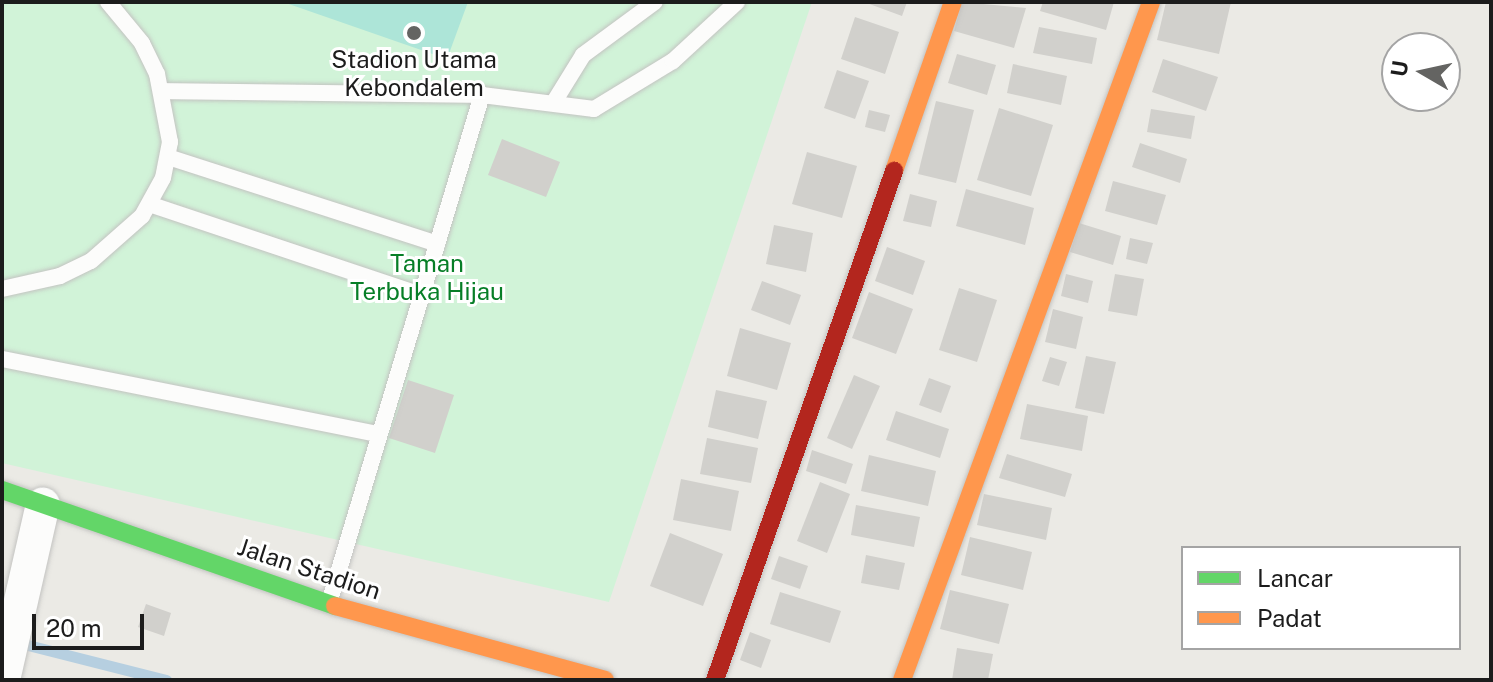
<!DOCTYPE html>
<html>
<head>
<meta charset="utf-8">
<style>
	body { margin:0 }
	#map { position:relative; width:1493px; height:682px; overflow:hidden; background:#ebeae5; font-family:"Public Sans",sans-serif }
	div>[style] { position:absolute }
	.park>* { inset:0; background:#d1f3d8 }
	.pitch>* { inset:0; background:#ade5d8 }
	.stream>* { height:11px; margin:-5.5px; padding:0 5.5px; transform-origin:5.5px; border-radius:5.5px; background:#b6cfe0 }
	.building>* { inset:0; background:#d1d0cc }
	.roads { filter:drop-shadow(0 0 2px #c3c3c1) drop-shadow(0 0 2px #c3c3c1) }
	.lane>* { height:16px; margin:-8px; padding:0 8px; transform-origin:8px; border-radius:8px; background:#fcfcfb }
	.street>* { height:34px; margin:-17px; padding:0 17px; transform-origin:17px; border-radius:17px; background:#fcfcfb }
	.fast>* { height:18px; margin:-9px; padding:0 9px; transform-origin:9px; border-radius:9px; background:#63d668 }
	.slow>* { height:18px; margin:-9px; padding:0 9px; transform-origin:9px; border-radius:9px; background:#ff974d }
	.jam>* { height:18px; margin:-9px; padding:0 9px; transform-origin:9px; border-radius:9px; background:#b3261e }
	.dots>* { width:22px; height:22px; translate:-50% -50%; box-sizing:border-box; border:4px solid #fff; border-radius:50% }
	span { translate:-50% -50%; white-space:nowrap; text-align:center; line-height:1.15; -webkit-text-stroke:6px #fff; paint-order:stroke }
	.poi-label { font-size:24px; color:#1c1c1c }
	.park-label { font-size:24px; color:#077e27 }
	.street-label { font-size:24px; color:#1c1c1c }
	.frame { position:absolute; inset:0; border:4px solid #1c1c1c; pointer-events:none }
	.legend { position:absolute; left:1181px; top:546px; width:280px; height:104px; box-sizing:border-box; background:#fff; border:2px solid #a4a4a4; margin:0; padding:10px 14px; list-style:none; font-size:24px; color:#1c1c1c }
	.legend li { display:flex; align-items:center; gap:16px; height:40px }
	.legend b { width:40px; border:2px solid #a4a4a4 }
	.north { position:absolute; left:1381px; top:32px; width:80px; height:80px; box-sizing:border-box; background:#fff; border:2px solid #a4a4a4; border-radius:50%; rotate:279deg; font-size:22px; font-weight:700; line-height:32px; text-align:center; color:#1c1c1c }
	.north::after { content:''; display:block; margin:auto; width:28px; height:36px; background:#646462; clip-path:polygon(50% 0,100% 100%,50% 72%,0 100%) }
	.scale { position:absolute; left:32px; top:614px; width:112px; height:36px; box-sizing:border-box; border:4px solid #1c1c1c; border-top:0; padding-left:10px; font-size:24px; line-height:28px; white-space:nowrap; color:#1c1c1c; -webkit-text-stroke:6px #fff; paint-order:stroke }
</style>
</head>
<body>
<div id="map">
	<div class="park">
		<i style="clip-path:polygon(2px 2px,812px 2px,609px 602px,2px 463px)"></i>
	</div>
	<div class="pitch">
		<i style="clip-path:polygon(283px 2px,468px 2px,447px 59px)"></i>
	</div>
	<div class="stream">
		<i style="left:16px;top:642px;width:155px;rotate:14.2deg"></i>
	</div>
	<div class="building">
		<i style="clip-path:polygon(864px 2px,907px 2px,902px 16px)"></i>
		<i style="clip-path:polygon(962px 2px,1026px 8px,1014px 48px,954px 31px)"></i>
		<i style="clip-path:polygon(1043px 2px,1114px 2px,1106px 30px,1040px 11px)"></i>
		<i style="clip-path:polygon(1166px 2px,1231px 2px,1219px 54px,1157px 40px)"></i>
		<i style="clip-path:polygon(855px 17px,899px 32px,885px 74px,841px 59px)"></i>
		<i style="clip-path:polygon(1039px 27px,1097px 38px,1092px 64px,1033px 53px)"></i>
		<i style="clip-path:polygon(957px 54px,996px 65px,987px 95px,948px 83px)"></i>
		<i style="clip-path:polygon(1163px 59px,1218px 77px,1206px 111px,1152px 92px)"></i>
		<i style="clip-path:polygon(1013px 64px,1067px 76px,1061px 105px,1007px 93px)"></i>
		<i style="clip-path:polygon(837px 70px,869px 81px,855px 119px,824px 108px)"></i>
		<i style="clip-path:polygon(936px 101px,974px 110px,956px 183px,918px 174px)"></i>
		<i style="clip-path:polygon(999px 108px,1053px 125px,1031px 196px,977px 180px)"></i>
		<i style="clip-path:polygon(1151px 109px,1195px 116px,1191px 139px,1147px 132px)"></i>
		<i style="clip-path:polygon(869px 110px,890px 115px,885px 132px,865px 127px)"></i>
		<i style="clip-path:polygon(502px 139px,560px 162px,546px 197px,488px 175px)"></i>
		<i style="clip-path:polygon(1140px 143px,1187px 159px,1180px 183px,1132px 167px)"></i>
		<i style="clip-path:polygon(807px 152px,857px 166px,842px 218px,792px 204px)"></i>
		<i style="clip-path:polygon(1113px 181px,1166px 195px,1157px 225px,1105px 211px)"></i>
		<i style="clip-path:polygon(966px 189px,1034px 208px,1025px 245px,956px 226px)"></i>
		<i style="clip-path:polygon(910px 194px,937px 201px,931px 227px,903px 221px)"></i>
		<i style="clip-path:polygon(1079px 223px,1121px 236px,1113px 265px,1070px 252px)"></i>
		<i style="clip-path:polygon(774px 225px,813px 233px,806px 272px,766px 264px)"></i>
		<i style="clip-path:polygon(1130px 238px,1153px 243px,1147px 264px,1126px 259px)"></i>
		<i style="clip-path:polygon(887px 247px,925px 261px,913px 295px,875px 281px)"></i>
		<i style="clip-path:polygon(1066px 274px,1093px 281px,1088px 303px,1061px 296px)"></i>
		<i style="clip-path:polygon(1115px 274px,1144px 279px,1137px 316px,1108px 311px)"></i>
		<i style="clip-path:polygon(762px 281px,801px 295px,790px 325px,751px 310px)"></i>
		<i style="clip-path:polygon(959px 288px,997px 300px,977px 362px,939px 350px)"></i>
		<i style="clip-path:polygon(869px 292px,913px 309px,896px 354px,852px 338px)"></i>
		<i style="clip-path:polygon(1053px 309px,1083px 317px,1076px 349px,1045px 342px)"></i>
		<i style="clip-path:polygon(740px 328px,791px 343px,777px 390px,727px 376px)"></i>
		<i style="clip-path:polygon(1086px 356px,1116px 362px,1104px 414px,1075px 408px)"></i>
		<i style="clip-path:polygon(1050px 357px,1067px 362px,1059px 386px,1042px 381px)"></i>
		<i style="clip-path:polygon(854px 375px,880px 386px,852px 449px,827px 438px)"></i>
		<i style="clip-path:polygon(929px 378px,951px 386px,941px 413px,919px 405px)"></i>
		<i style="clip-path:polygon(408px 380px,454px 395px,435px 453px,389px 438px)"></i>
		<i style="clip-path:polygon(716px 390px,767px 401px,758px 439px,708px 427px)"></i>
		<i style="clip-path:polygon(1027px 404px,1088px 416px,1082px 451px,1020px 439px)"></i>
		<i style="clip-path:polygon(896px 411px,949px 429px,940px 458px,886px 440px)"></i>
		<i style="clip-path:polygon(707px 438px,758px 448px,751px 483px,700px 474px)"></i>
		<i style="clip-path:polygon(812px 450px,853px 464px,846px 484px,806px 471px)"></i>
		<i style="clip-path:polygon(1007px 454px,1072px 474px,1065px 497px,999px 478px)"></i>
		<i style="clip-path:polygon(869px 455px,936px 471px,928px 506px,861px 491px)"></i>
		<i style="clip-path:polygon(681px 479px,739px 491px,731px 531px,673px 520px)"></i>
		<i style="clip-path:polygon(820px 482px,850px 494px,827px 553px,797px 541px)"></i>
		<i style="clip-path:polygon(984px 494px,1052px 508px,1046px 540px,977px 525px)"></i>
		<i style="clip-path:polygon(856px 505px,920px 517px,914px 547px,851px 535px)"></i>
		<i style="clip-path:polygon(670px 533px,723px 554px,703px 606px,650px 586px)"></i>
		<i style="clip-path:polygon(970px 537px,1032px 552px,1023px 590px,961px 575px)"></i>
		<i style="clip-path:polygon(866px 555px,905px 563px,899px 590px,861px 583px)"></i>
		<i style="clip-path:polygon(779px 556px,808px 566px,800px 589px,771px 579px)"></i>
		<i style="clip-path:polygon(950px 590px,1009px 604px,999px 644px,940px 629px)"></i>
		<i style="clip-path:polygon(780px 592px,841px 611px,830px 643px,770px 624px)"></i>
		<i style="clip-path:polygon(146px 604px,171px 613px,164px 636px,138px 627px)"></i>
		<i style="clip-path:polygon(750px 632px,771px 640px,761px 668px,740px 660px)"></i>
		<i style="clip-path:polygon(957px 648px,993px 654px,988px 680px,952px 680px)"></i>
	</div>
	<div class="roads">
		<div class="lane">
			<i style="left:162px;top:91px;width:320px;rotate:0.7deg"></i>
			<i style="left:554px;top:102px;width:55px;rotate:-58.3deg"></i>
			<i style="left:583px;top:55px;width:89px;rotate:-36.4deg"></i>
			<i style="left:168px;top:157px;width:283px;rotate:17.9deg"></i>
			<i style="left:152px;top:205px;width:284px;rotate:18.5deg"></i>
			<i style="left:2px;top:289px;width:59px;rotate:-12.6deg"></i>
			<i style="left:60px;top:276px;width:34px;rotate:-26deg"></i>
			<i style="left:91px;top:261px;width:68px;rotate:-41.4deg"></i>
			<i style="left:142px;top:216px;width:43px;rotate:-61.1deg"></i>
			<i style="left:163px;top:178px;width:37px;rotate:-79deg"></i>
			<i style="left:170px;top:142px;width:69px;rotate:-100.8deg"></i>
			<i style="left:157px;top:74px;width:34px;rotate:-116deg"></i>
			<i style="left:142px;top:43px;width:53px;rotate:-129.7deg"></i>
			<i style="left:2px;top:359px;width:383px;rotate:11.3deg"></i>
			<i style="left:329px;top:603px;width:531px;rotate:-73.24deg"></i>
			<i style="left:482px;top:95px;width:113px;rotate:7.1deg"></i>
			<i style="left:594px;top:109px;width:92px;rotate:-31.3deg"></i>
			<i style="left:673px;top:61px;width:87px;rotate:-42.7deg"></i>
		</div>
		<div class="street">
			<i style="left:3px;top:680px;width:180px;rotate:-77.2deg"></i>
		</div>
		<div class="fast">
			<i style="left:2px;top:490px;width:353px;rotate:19.2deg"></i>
		</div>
		<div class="slow">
			<i style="left:894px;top:171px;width:179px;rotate:-70.8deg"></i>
			<i style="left:335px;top:606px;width:280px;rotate:15.3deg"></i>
			<i style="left:902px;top:680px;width:722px;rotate:-69.83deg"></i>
		</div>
		<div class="jam">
			<i style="left:715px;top:680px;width:540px;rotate:-70.62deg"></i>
		</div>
	</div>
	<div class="dots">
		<i style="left:414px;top:33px;background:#646462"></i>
	</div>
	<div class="poi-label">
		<span style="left:414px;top:74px">Stadion Utama<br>Kebondalem</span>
	</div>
	<div class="park-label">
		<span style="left:427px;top:278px">Taman<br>Terbuka Hijau</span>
	</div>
	<div class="street-label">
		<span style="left:309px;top:569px;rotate:18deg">Jalan Stadion</span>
	</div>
	<div class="frame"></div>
	<ul class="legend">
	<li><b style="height:10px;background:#63d668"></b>Lancar</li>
	<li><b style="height:10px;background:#ff974d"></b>Padat</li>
	</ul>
	<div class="north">U</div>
	<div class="scale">20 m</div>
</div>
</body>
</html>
